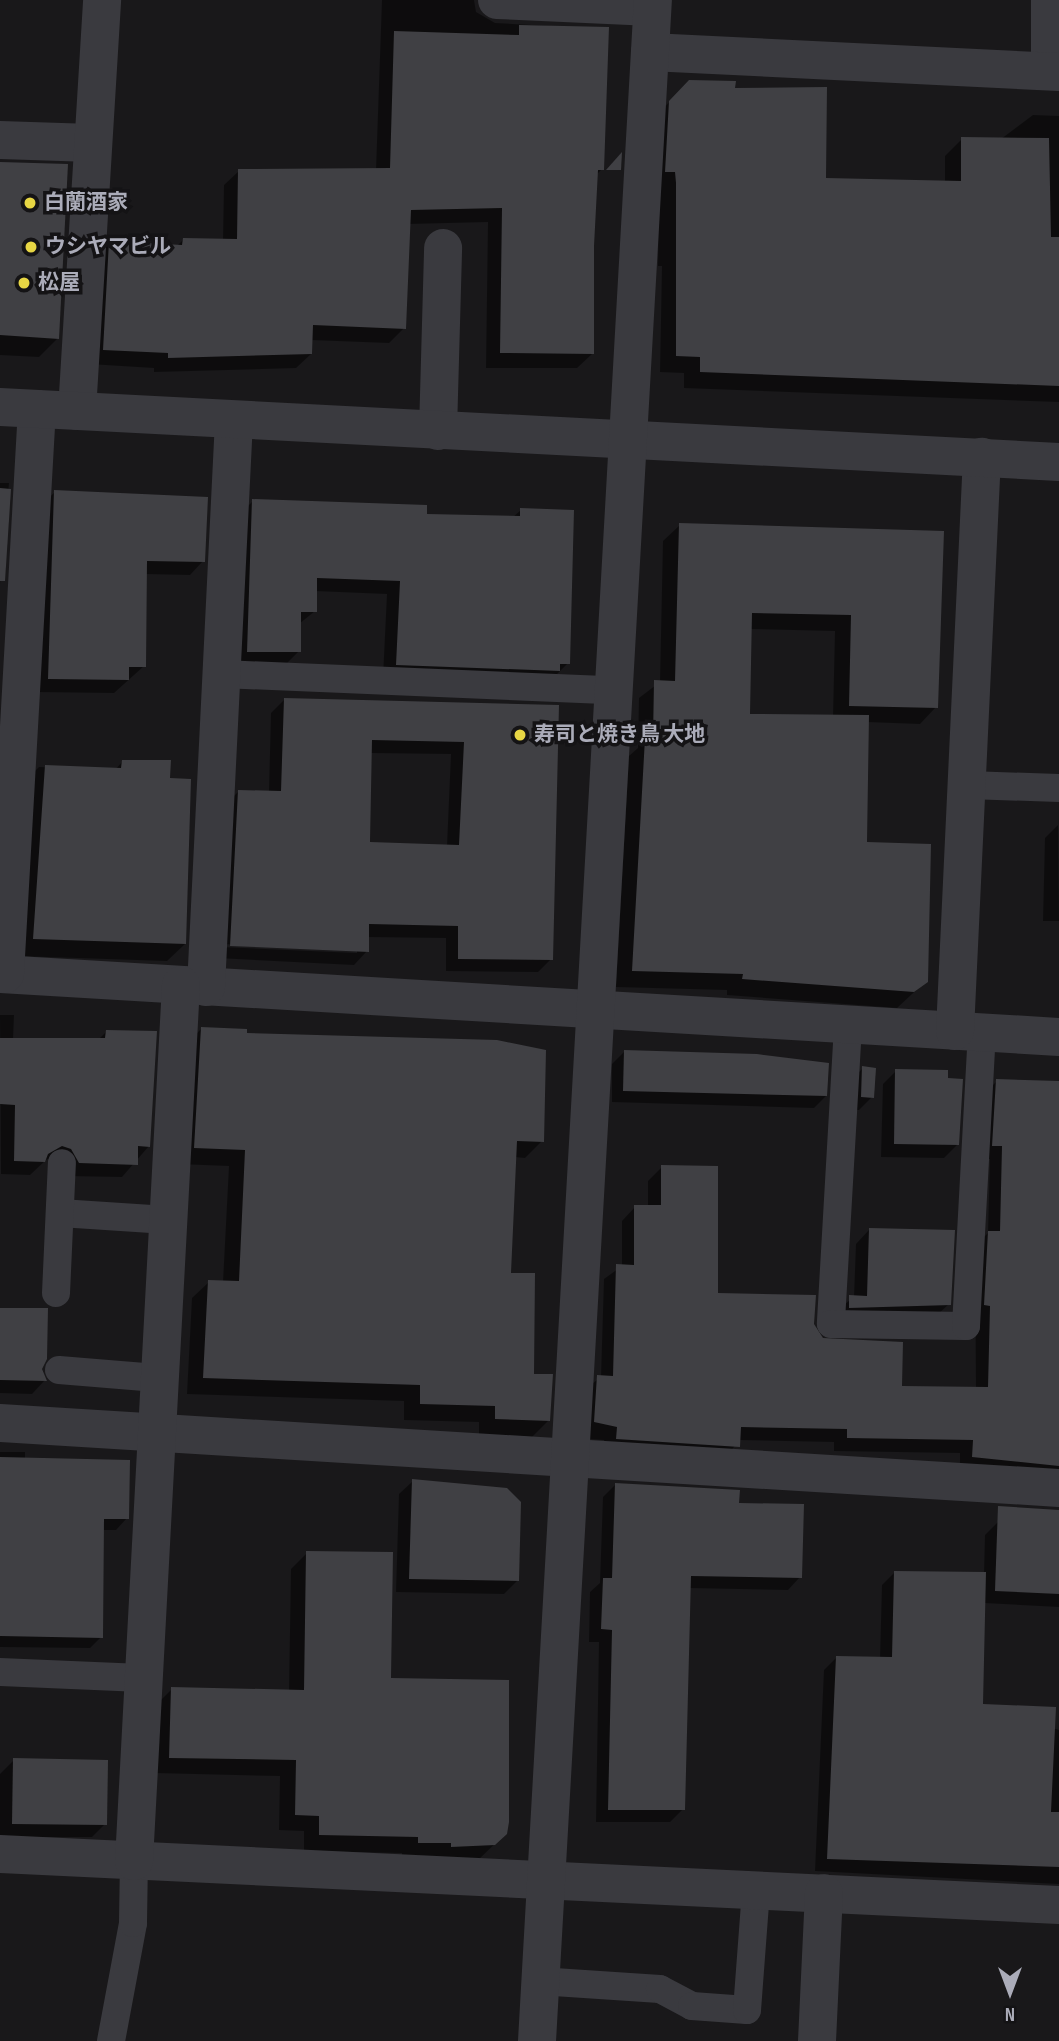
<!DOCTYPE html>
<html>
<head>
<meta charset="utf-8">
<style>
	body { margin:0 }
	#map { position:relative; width:1059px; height:2041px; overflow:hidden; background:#19181a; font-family:"Sofia Sans Condensed","Noto Sans JP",sans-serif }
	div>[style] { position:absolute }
	.shadow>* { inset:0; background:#0007 }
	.building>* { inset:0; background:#404044 }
	.service>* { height:28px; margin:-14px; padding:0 14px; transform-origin:14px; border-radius:14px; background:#3a3a3f }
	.minor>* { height:38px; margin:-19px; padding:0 19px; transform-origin:19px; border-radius:19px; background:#3a3a3f }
	.tertiary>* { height:38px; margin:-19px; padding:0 19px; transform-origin:19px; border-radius:19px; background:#3a3a3f }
	.dots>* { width:19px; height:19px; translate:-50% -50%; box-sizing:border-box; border:4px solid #141315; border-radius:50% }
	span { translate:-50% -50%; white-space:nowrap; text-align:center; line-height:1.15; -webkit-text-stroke:7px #141315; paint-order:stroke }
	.poi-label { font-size:21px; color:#abacb9; font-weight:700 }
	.left { translate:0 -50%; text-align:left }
	.north { position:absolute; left:975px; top:1957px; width:70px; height:70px; -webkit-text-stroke:5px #141315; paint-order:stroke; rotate:180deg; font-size:19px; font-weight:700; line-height:28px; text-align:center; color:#abacb9 }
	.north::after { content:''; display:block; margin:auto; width:24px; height:32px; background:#abacb9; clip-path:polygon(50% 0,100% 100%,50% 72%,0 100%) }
</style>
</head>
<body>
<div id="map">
	<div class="shadow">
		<i style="clip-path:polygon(382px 0,474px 0,476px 12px,495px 23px,607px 29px,602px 169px,596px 175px,592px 246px,592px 354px,577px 368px,486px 368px,488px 222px,408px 224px,404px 328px,389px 343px,311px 340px,311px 354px,296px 368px,154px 372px,154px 368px,89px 364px,95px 258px,110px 243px,177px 246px,183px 240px,223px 241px,224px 185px,239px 171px,376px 170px)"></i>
		<i style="clip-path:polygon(734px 90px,824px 180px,945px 182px,945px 156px,962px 139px,1001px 139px,1033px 115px,1059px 116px,1059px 402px,684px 388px,684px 373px,660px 372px,662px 266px,658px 266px,659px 188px,653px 120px,672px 99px)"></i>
		<i style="clip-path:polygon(0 164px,58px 338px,39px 357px,0 355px)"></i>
		<i style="clip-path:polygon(0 483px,9px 483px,0 584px)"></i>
		<i style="clip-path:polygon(55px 492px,203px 561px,190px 575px,145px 574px,144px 666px,114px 693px,36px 692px,41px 505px)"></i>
		<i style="clip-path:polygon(253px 501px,425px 516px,512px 518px,521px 510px,568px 663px,555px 676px,383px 677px,387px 594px,315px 591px,315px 611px,299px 624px,299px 651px,286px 664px,235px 664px,240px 514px)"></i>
		<i style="clip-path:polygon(evenodd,680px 525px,942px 532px,936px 707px,920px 724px,867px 722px,865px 844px,926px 981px,897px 1008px,727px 995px,727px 990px,616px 987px,629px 756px,638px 748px,639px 698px,660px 682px,663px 541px,680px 525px,750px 629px,835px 631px,833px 717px,748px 715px,750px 629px)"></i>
		<i style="clip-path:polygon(evenodd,284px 700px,558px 706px,551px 959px,538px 972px,446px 971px,446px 938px,367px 937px,367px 951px,354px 965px,217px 958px,225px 805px,238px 792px,269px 792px,271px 713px,284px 700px,370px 753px,451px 754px,447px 846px,368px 843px,370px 753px,284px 700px,221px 944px,357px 950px,357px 953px,221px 947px,221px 944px)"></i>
		<i style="clip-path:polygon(122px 762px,168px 780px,190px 781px,185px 944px,167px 961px,17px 956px,22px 784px,39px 767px,115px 770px)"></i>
		<i style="clip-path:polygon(1058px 825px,1059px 921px,1043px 921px,1045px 838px)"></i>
		<i style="clip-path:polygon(0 1015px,14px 1015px,13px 1040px,98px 1040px,106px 1032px,149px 1146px,122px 1177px,65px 1176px,58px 1163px,47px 1159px,30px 1175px,1px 1174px)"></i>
		<i style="clip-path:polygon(201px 1029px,245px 1035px,542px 1141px,525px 1158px,515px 1157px,510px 1275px,533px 1376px,549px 1420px,532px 1437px,479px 1435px,479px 1422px,404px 1420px,404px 1401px,187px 1394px,192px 1298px,209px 1282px,223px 1282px,229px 1166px,178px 1164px,185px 1046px)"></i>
		<i style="clip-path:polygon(624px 1052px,826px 1096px,814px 1108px,612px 1102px,612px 1064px)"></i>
		<i style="clip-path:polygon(863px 1068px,872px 1097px,859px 1110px,848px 1110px,849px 1082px)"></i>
		<i style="clip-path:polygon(896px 1071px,958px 1144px,944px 1158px,881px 1157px,883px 1084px)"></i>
		<i style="clip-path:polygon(997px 1081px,1059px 1083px,1059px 1470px,960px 1468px,960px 1453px,834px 1451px,834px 1442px,739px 1440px,725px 1459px,604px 1452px,604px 1440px,589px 1439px,584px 1390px,601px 1377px,604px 1279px,622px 1266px,622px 1221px,635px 1207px,648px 1207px,648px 1181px,662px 1167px,717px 1294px,813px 1324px,822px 1340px,900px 1388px,976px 1389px,975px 1246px,988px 1233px,990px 1159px,980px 1159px,983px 1095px)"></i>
		<i style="clip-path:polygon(869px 1230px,949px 1304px,935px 1317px,836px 1311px,854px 1297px,856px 1244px)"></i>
		<i style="clip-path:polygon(0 1309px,45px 1380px,32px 1394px,0 1393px)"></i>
		<i style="clip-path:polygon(0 1452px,25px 1452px,25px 1459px,127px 1518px,116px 1530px,102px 1530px,101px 1637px,90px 1648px,0 1647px)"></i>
		<i style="clip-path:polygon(413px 1481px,518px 1580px,504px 1594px,396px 1592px,399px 1494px)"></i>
		<i style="clip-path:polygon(616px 1484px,738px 1505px,800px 1577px,788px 1590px,689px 1588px,683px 1809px,670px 1822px,596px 1822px,599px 1642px,589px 1642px,590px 1592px,600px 1583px,603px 1497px)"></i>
		<i style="clip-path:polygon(998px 1522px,1059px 1525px,1059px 1607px,984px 1603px,982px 1705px,1059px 1730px,1059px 1884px,815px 1871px,824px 1670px,837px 1657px,880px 1659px,882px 1585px,895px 1572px,984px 1574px,985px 1535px)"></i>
		<i style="clip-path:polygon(307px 1553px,389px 1680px,505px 1834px,477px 1861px,402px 1859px,402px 1853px,304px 1851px,304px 1831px,279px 1830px,280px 1776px,154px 1773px,156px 1705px,172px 1689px,289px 1692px,291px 1569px)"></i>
		<i style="clip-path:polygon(14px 1760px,105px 1824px,92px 1837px,0 1837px,0 1774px)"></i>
	</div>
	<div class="building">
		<i style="clip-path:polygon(519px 25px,609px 27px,604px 170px,598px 170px,594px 246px,594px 354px,500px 353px,502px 208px,411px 210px,406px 329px,313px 325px,312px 354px,168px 358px,168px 353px,103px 350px,109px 241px,182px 245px,183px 238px,237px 239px,238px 169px,390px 168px,394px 31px,519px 35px)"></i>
		<i style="clip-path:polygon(689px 80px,736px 81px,735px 88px,827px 87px,826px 178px,961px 181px,961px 137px,1049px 138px,1051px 237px,1059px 237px,1059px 386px,700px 372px,700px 357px,676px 356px,676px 183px,675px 172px,665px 172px,669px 101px)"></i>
		<i style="clip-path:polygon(622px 152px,621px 170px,606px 170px)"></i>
		<i style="clip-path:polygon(0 162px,68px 164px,59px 339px,0 335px)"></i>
		<i style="clip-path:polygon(0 488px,11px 489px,5px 581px,0 581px)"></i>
		<i style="clip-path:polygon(54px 490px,208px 497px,205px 562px,147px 561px,146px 667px,129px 667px,129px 680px,48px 679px)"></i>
		<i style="clip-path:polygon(252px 499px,427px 505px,427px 514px,520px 516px,520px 508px,574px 510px,570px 664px,560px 664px,560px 671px,396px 665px,400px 581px,317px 578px,317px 612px,301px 612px,301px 652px,247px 652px)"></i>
		<i style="clip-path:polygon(679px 523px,944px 531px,938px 708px,849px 706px,851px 615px,752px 613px,750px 714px,869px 715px,867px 842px,931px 844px,928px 982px,914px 992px,742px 979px,743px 974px,632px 971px,645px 738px,653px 738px,654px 680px,675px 681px)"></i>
		<i style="clip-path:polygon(evenodd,284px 698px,559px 705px,553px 960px,458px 959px,458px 926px,369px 924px,369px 952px,230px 946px,238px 790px,281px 791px,284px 698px,372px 740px,464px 742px,459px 845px,370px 842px,372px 740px)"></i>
		<i style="clip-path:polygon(122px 760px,171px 760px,170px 778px,191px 779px,186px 944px,33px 939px,45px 765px,121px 768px)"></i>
		<i style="clip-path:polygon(201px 1027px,247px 1029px,247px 1033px,497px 1040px,546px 1050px,544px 1142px,517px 1141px,511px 1273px,535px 1273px,534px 1374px,553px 1374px,550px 1421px,495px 1419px,495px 1406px,420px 1404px,420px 1385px,203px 1378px,208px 1280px,239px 1281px,245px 1150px,194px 1148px)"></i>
		<i style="clip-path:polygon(106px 1030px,157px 1031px,150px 1147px,138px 1146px,138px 1165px,79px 1163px,71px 1149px,62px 1146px,48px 1154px,45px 1162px,14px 1161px,15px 1105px,0 1104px,0 1038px,105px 1038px)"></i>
		<i style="clip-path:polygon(624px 1050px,757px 1054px,829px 1063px,827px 1096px,623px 1091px)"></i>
		<i style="clip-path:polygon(862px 1066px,876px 1068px,874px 1098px,861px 1097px)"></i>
		<i style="clip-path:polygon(895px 1069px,948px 1070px,948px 1078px,963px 1079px,959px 1145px,894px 1144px)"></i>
		<i style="clip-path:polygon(996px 1079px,1059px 1081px,1059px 1466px,972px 1457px,973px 1440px,847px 1438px,847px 1429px,741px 1427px,740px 1447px,616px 1439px,617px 1427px,594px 1422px,597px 1375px,613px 1376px,616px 1264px,634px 1265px,634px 1205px,661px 1205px,661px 1165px,718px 1166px,718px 1293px,816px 1295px,814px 1324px,823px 1338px,903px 1342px,902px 1386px,988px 1387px,990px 1306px,984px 1305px,988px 1231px,1000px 1231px,1002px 1146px,992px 1146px)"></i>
		<i style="clip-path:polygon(869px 1228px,955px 1230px,951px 1305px,849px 1308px,849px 1295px,867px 1296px)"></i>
		<i style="clip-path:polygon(0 1308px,48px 1308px,47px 1359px,42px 1369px,47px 1381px,0 1380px)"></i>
		<i style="clip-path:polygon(0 1457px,130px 1460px,129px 1519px,104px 1519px,103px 1638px,0 1636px)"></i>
		<i style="clip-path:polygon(412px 1479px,507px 1488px,521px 1502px,519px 1581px,409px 1579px)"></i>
		<i style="clip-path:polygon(615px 1483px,740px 1490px,739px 1503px,804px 1504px,802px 1578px,691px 1576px,685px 1810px,608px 1810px,612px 1630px,601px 1629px,603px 1578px,612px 1578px)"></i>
		<i style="clip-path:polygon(998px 1506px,1059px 1510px,1059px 1594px,995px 1591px)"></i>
		<i style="clip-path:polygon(306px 1551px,393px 1552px,391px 1678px,509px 1680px,509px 1822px,507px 1834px,495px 1845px,451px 1847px,451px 1843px,418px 1843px,418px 1837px,319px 1835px,319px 1816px,295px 1815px,296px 1760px,169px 1758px,171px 1687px,304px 1690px)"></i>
		<i style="clip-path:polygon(894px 1571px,986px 1572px,983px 1704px,1056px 1707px,1051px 1812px,1059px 1812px,1059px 1867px,827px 1859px,836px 1656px,892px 1657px)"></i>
		<i style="clip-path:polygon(13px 1758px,108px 1760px,107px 1825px,12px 1824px)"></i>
	</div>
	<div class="service">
		<i style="left:1045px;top:72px;width:72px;rotate:-90deg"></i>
		<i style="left:222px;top:674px;width:389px;rotate:2.4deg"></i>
		<i style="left:968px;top:785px;width:91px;rotate:1.9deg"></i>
		<i style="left:848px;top:1026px;width:298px;rotate:93.3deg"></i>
		<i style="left:831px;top:1324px;width:135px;rotate:0.8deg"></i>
		<i style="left:966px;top:1326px;width:293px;rotate:-86.9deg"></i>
		<i style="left:60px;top:1213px;width:107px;rotate:3.7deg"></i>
		<i style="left:56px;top:1293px;width:130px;rotate:-87.4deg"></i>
		<i style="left:59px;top:1370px;width:98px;rotate:4.7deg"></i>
		<i style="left:0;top:1672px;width:142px;rotate:2.4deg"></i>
		<i style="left:539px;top:1981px;width:121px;rotate:3.8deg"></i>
		<i style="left:660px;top:1989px;width:36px;rotate:28deg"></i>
		<i style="left:692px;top:2006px;width:55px;rotate:4.2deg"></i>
		<i style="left:747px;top:2010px;width:120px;rotate:-85.7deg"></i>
		<i style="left:111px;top:2041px;width:120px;rotate:-79.4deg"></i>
		<i style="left:133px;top:1923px;width:62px;rotate:-89.1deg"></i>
	</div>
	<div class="minor">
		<i style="left:497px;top:0;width:155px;rotate:2.6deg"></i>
		<i style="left:650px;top:52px;width:409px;rotate:2.8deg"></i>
		<i style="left:0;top:140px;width:92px;rotate:1.9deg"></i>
		<i style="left:77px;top:411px;width:412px;rotate:-86.5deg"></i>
		<i style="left:438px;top:431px;width:183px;rotate:-88.4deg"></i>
		<i style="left:0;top:974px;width:1061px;rotate:3.4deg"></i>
		<i style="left:5px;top:974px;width:566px;rotate:-86.76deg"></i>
		<i style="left:206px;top:987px;width:567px;rotate:-87.17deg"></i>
		<i style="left:955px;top:1031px;width:575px;rotate:-87.31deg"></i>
		<i style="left:0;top:1423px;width:1061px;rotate:3.51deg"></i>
		<i style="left:0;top:1854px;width:1060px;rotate:2.76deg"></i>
		<i style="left:134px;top:1861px;width:877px;rotate:-86.93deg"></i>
		<i style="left:817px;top:2041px;width:148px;rotate:-87.3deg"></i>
	</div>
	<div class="tertiary">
		<i style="left:0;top:407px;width:1060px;rotate:2.97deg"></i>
		<i style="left:537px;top:2041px;width:2044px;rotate:-86.75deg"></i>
	</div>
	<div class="dots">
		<i style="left:30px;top:203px;background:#e7d644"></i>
		<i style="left:31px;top:247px;background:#e7d644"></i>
		<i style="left:24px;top:283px;background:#e7d644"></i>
		<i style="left:520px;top:735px;background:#e7d644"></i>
	</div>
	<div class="poi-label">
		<span class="left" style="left:44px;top:203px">白蘭酒家</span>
		<span class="left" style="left:45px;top:247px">ウシヤマビル</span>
		<span class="left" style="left:38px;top:283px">松屋</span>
		<span class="left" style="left:534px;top:735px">寿司と焼き鳥 大地</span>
	</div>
	<div class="north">N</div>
</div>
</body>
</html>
